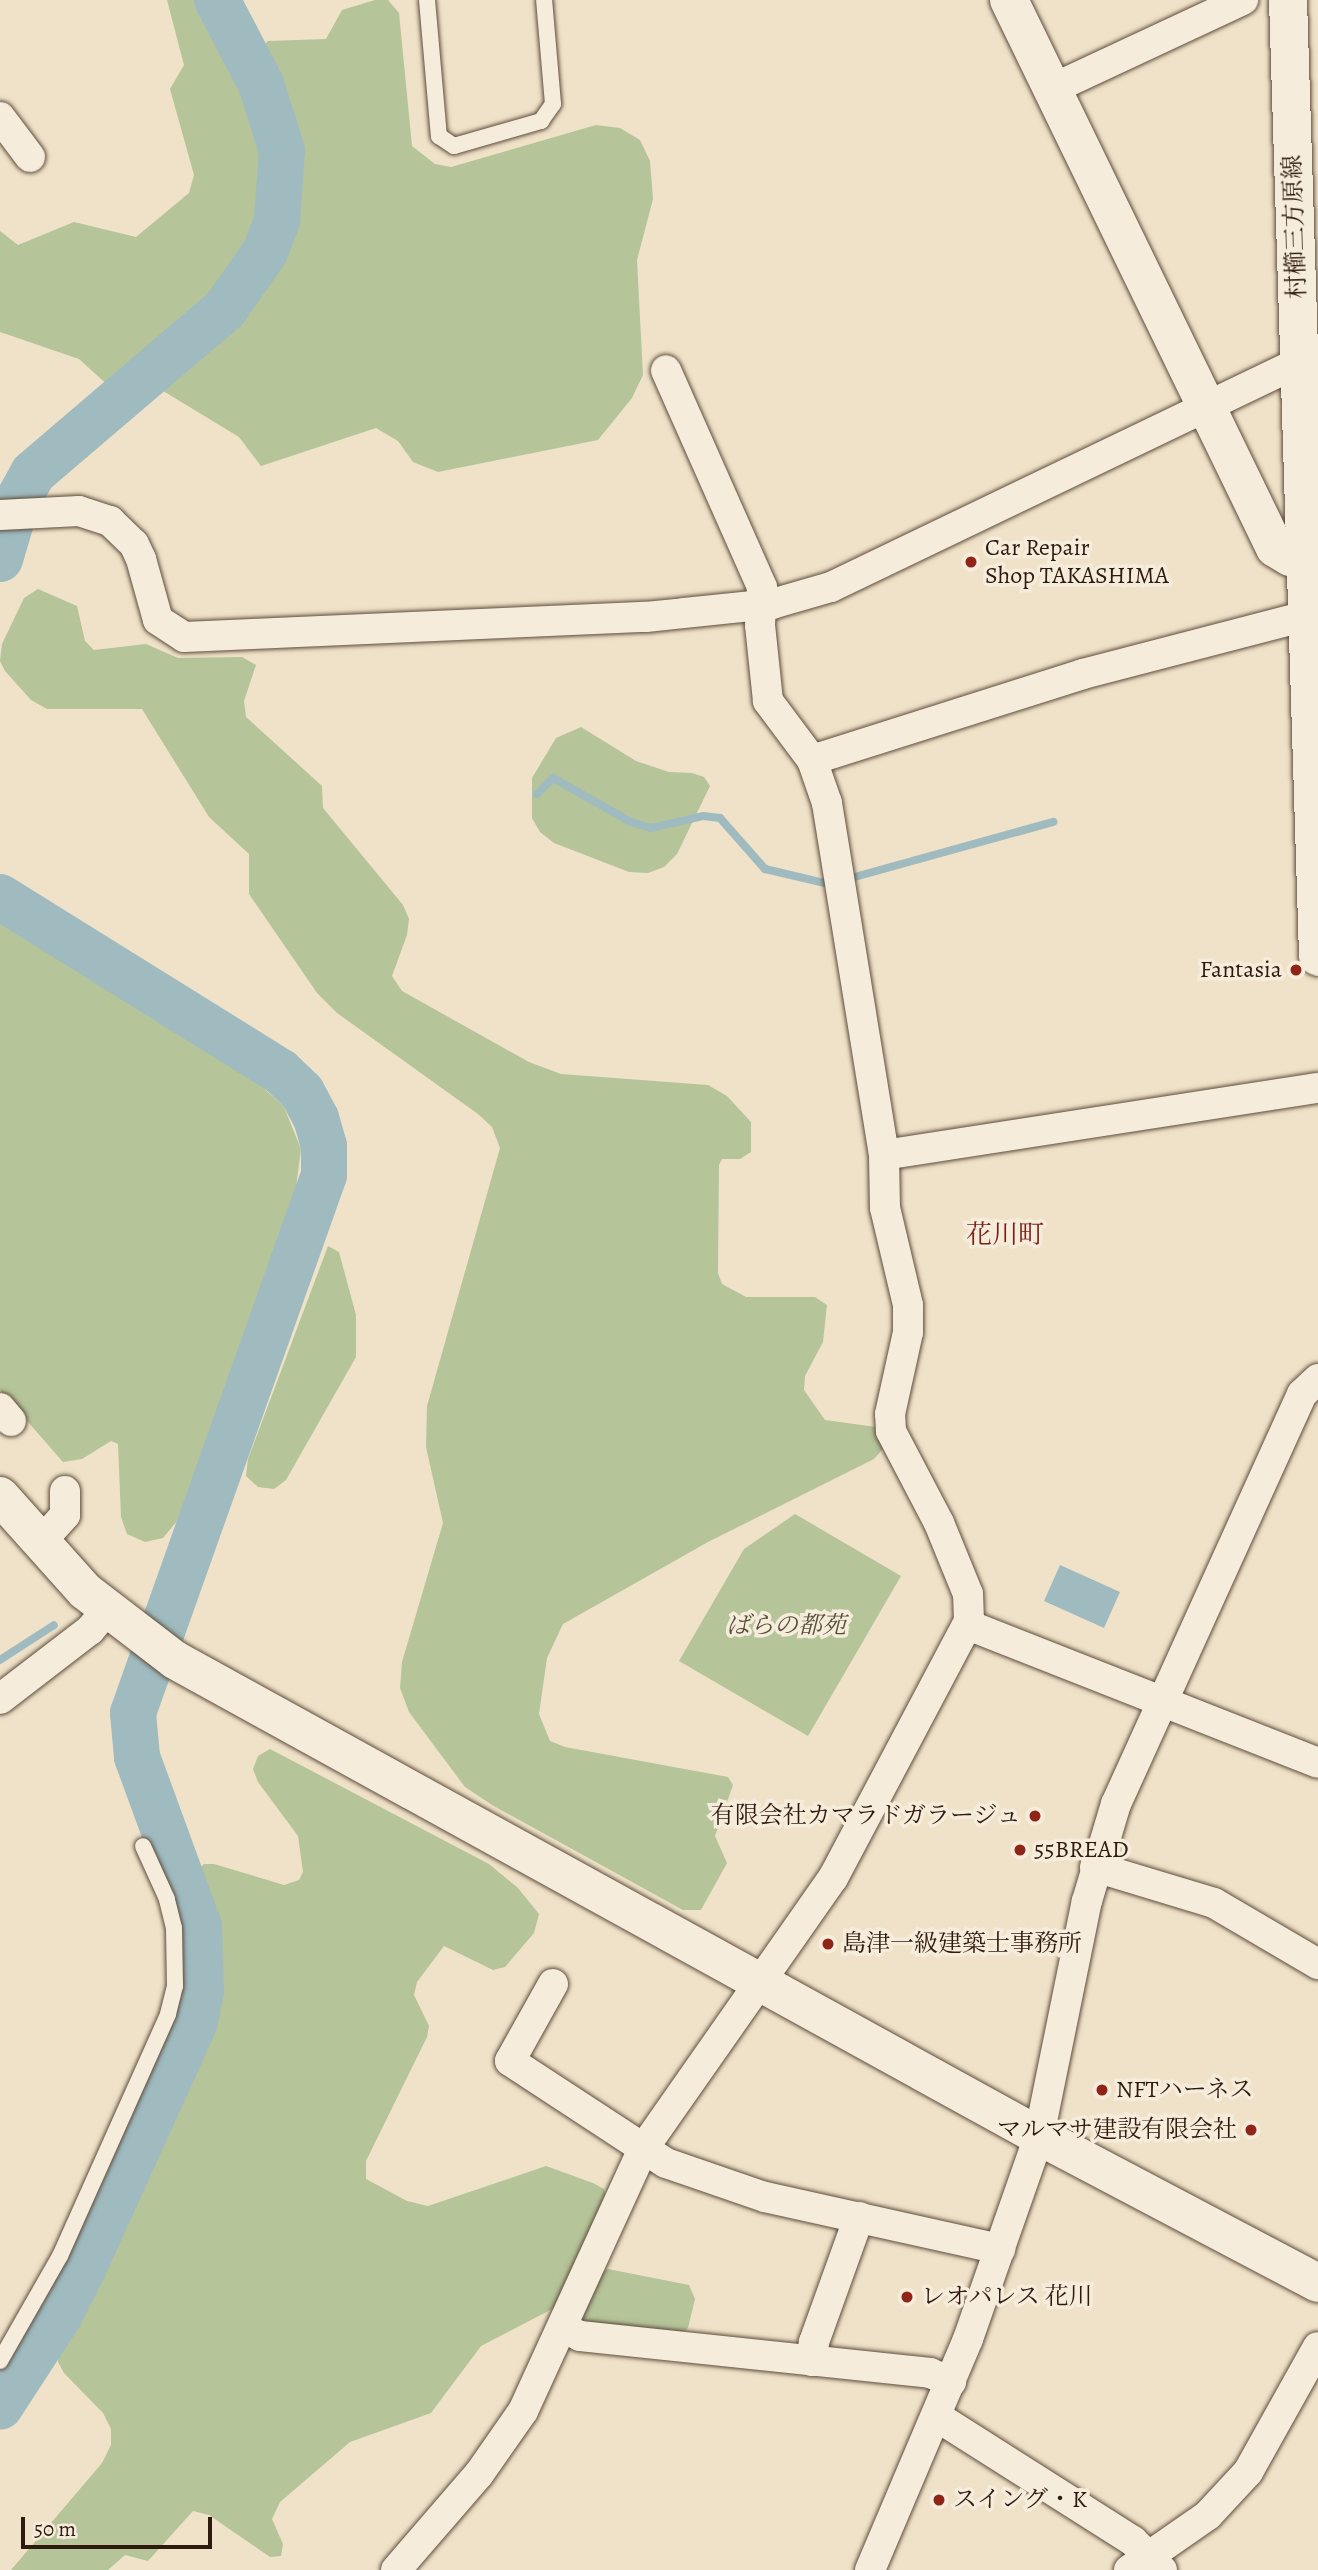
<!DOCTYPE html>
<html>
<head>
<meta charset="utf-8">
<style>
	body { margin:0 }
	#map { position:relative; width:1318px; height:2570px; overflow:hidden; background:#efe2c8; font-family:Alegreya,"Noto Serif JP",serif }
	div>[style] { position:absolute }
	.green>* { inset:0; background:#b5c499 }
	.water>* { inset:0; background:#9fbbc0 }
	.stream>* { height:8px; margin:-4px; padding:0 4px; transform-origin:4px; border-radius:4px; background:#9fbbc0 }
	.river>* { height:46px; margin:-23px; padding:0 23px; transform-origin:23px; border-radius:23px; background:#9fbbc0 }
	.roads { filter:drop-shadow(0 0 2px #5e4c3c) drop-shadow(0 0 2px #5e4c3c) }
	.lane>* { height:16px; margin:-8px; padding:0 8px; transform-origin:8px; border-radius:8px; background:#f5ecdb }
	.street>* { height:30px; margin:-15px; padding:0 15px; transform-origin:15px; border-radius:15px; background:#f5ecdb }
	.secondary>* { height:38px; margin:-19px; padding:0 19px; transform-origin:19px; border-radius:19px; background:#f5ecdb }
	.dots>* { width:19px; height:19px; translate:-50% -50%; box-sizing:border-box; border:4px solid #f5ecdb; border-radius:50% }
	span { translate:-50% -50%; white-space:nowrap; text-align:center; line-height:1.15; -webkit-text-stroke:7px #f5ecdb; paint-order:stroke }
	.street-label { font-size:24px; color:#2e1a0e }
	.poi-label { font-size:24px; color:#2e1a0e }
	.left { translate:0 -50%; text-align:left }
	.right { translate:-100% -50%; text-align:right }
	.park-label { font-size:24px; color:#564d38; font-style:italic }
	.neighbourhood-label { font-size:26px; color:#7a1f14 }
	.scale { position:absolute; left:21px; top:2517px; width:191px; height:32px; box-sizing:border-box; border:4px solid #2e1a0e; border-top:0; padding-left:9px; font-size:21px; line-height:24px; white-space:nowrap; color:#2e1a0e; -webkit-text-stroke:5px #f5ecdb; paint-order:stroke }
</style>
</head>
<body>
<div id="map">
	<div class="green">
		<i style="clip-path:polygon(167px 0,206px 0,265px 119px,273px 185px,256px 248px,240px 277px,218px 302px,112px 389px,79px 359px,0 332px,0 231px,18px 245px,74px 222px,136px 237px,189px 193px,194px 175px,170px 89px,184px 65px)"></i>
		<i style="clip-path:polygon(375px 0,388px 0,399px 13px,412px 146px,435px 164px,451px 167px,596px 125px,620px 128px,640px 140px,650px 161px,653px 199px,637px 260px,643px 375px,632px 398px,598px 440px,438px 472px,413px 462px,398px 441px,376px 428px,261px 466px,239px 437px,155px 386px,158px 378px,232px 316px,255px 288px,286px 222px,291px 150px,284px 114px,257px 51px,268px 41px,326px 39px,342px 10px)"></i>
		<i style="clip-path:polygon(38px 589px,77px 606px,85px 641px,94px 650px,146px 644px,178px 658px,242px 657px,256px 665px,244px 701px,246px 717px,322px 786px,323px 808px,403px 905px,409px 919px,407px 935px,392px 976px,402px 991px,529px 1062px,561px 1074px,708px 1085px,727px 1096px,751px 1122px,751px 1152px,740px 1159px,722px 1159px,719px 1165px,718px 1273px,722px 1284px,746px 1297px,815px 1297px,827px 1305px,823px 1342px,805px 1376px,804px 1390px,825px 1420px,876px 1427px,883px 1437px,883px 1449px,874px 1459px,708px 1542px,563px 1624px,547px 1658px,539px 1714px,550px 1741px,565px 1747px,728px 1777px,733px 1785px,715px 1836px,727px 1863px,701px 1910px,683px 1910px,492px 1805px,465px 1787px,409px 1712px,400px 1688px,402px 1662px,443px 1523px,426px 1447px,427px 1406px,500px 1148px,492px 1127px,478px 1114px,337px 1013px,317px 993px,249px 894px,249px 854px,209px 817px,142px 709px,47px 709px,31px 700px,5px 671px,0 661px,2px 644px,24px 598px)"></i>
		<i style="clip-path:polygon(581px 727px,636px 761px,669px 772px,692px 773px,704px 777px,710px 786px,677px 854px,664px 867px,648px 873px,629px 872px,554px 843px,540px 832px,532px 818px,532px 778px,556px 738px)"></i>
		<i style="clip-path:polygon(0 908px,223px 1050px,284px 1107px,301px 1149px,295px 1196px,177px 1521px,163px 1538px,145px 1542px,127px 1534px,121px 1517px,118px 1444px,111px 1441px,82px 1459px,63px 1462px,0 1390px)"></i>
		<i style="clip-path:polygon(328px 1246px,339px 1252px,356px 1315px,356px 1357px,286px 1480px,274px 1489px,258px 1487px,246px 1476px,248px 1459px)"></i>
		<i style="clip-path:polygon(795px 1514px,901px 1576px,808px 1736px,679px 1661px,744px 1549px)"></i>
		<i style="clip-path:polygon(270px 1749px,489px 1864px,518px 1888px,539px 1914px,534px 1933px,505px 1967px,493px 1970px,444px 1946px,417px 1982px,414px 1995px,429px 2026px,427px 2037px,366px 2161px,366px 2179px,407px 2201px,428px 2206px,546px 2166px,593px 2183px,604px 2189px,607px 2200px,556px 2307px,481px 2346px,431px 2413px,350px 2442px,280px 2502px,272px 2519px,283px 2544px,281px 2556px,270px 2557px,209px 2515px,193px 2511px,148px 2561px,125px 2555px,108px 2570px,11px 2570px,102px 2463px,111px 2445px,111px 2429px,103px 2413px,64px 2373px,58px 2362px,59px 2349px,204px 2025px,212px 1958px,196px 1871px,204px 1864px,214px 1864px,284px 1885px,299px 1880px,303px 1872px,298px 1836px,258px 1782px,253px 1769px,258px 1756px)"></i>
		<i style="clip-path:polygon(608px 2269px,689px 2285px,695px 2299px,688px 2328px,681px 2334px,584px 2324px,580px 2317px,601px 2273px)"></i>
	</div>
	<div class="water">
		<i style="clip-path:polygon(1060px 1565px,1120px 1592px,1104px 1628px,1044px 1601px)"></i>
	</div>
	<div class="stream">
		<i style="left:537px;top:794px;width:23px;rotate:-45deg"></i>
		<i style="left:553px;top:778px;width:90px;rotate:29.4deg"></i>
		<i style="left:631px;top:822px;width:21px;rotate:17deg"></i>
		<i style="left:651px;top:828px;width:53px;rotate:-13deg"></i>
		<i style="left:703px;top:816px;width:17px;rotate:7deg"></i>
		<i style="left:720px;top:818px;width:68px;rotate:48.6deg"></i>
		<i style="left:765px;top:869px;width:66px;rotate:13.2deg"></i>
		<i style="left:851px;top:878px;width:210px;rotate:-15.5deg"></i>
		<i style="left:0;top:1660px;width:64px;rotate:-32.9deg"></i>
	</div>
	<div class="river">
		<i style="left:0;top:559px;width:59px;rotate:-73.4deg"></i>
		<i style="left:17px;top:502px;width:33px;rotate:-61deg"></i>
		<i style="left:33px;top:473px;width:253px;rotate:-40.5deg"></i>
		<i style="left:225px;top:309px;width:70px;rotate:-54.9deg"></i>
		<i style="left:265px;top:252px;width:34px;rotate:-69deg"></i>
		<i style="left:277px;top:220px;width:69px;rotate:-85.9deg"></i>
		<i style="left:282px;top:151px;width:70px;rotate:-107.4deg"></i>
		<i style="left:261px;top:84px;width:95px;rotate:-117.6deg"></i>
		<i style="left:0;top:897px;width:331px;rotate:31.9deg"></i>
		<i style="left:281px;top:1072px;width:29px;rotate:44deg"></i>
		<i style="left:302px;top:1092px;width:30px;rotate:62deg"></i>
		<i style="left:316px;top:1118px;width:29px;rotate:74deg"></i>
		<i style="left:324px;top:1146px;width:29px;rotate:90deg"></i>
		<i style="left:324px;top:1175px;width:571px;rotate:109.55deg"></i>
		<i style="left:133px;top:1713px;width:44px;rotate:84.8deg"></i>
		<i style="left:137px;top:1757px;width:180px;rotate:69.9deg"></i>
		<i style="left:199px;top:1926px;width:64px;rotate:88.2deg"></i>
		<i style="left:201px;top:1990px;width:33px;rotate:101deg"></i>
		<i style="left:195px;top:2022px;width:269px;rotate:114.4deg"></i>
		<i style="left:84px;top:2267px;width:55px;rotate:117deg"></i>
		<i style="left:59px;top:2316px;width:108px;rotate:123deg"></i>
	</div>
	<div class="roads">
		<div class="lane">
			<i style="left:427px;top:0;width:137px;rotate:85deg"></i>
			<i style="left:439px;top:136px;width:18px;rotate:34deg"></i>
			<i style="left:454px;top:146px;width:91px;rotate:-16deg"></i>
			<i style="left:541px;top:121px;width:21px;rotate:-55deg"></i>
			<i style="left:553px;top:104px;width:104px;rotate:-94.9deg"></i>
			<i style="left:0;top:2361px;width:121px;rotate:-60.3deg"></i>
			<i style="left:60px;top:2256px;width:265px;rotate:-65.9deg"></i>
			<i style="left:168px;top:2014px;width:29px;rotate:-76deg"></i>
			<i style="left:175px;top:1986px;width:58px;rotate:-91deg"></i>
			<i style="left:174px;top:1928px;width:30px;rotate:-104deg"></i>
			<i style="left:167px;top:1899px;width:58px;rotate:-114.4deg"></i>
		</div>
		<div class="street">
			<i style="left:1052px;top:89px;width:211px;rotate:-25deg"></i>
			<i style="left:0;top:117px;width:50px;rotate:53.1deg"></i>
			<i style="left:0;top:515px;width:79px;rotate:-2.9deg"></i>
			<i style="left:79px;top:511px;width:33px;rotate:18deg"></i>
			<i style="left:110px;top:521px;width:33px;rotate:44deg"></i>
			<i style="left:134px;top:544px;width:17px;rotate:65deg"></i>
			<i style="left:141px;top:559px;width:63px;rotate:74.4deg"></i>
			<i style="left:158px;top:620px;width:31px;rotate:33deg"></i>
			<i style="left:184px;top:637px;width:462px;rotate:-2.5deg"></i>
			<i style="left:646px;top:617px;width:127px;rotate:-5.9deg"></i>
			<i style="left:772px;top:604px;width:61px;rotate:-16.1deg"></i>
			<i style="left:831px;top:587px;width:540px;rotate:-25.66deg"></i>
			<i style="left:812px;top:760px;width:284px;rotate:-17.6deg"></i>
			<i style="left:1083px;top:674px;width:243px;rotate:-14.6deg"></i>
			<i style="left:884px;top:1155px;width:439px;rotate:-8.8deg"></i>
			<i style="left:0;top:1408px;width:17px;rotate:50deg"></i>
			<i style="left:39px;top:1544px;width:39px;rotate:-48deg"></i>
			<i style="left:65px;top:1515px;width:24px;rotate:-90deg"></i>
			<i style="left:968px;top:1625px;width:376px;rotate:21.5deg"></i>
			<i style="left:0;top:1699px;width:113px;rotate:-37.5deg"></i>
			<i style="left:90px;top:1630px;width:26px;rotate:-50deg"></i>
			<i style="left:1095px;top:1867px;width:124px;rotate:16.8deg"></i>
			<i style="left:1214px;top:1903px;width:121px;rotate:30.4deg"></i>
			<i style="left:553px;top:1984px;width:88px;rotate:119.2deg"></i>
			<i style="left:510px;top:2061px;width:186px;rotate:33.2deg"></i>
			<i style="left:666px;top:2163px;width:105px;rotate:19deg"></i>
			<i style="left:765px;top:2197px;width:241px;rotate:12.5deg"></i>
			<i style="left:563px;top:2328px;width:19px;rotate:25deg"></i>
			<i style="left:580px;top:2336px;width:352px;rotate:6deg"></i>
			<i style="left:930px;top:2373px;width:23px;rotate:23deg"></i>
			<i style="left:812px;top:2361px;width:19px;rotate:-84deg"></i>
			<i style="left:814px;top:2342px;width:133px;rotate:-70.2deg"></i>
			<i style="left:936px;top:2416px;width:233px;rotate:32.4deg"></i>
			<i style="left:1133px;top:2541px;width:41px;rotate:45deg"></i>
			<i style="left:396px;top:2570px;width:127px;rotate:-49.2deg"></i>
			<i style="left:479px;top:2474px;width:77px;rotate:-55.1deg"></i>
			<i style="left:523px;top:2411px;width:288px;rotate:-65.4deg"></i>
			<i style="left:643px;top:2149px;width:331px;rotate:-55deg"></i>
			<i style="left:833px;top:1878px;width:291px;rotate:-62.1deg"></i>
			<i style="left:969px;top:1621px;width:27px;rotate:-92deg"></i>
			<i style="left:968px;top:1594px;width:77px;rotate:-112.2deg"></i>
			<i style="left:939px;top:1523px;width:104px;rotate:-117.6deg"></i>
			<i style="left:891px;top:1431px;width:17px;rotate:-93deg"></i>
			<i style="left:890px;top:1414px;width:84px;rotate:-77.6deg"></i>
			<i style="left:908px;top:1332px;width:27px;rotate:-90deg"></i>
			<i style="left:908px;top:1305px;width:100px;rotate:-103.3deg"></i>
			<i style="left:885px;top:1208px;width:53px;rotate:-91.1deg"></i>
			<i style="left:884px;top:1155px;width:357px;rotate:-99.2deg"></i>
			<i style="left:827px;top:803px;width:46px;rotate:-109.2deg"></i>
			<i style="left:812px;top:760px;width:74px;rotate:-126.7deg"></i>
			<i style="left:768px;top:701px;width:76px;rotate:-96deg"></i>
			<i style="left:760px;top:625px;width:38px;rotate:-87deg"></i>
			<i style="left:762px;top:587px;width:237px;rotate:-113.9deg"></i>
			<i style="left:870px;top:2570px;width:251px;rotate:-67deg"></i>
			<i style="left:968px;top:2339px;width:215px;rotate:-70.7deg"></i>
			<i style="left:1039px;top:2136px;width:240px;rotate:-78.5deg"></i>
			<i style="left:1087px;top:1901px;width:101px;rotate:-73.4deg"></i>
			<i style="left:1116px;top:1804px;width:450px;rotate:-65.6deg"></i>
			<i style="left:1302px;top:1394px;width:22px;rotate:-43deg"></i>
			<i style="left:1129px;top:2570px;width:96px;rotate:-34.8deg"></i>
			<i style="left:1208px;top:2515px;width:59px;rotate:-47.1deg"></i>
			<i style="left:1248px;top:2472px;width:143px;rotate:-60.8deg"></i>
		</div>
		<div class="secondary">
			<i style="left:1009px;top:0;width:609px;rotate:64.11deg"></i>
			<i style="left:1275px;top:548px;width:17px;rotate:31deg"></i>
			<i style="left:1290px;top:557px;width:15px;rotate:-4deg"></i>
			<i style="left:1288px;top:0;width:957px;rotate:88.2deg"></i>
			<i style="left:0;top:1496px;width:127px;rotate:48.2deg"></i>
			<i style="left:85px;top:1591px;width:113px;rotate:37.5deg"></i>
			<i style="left:175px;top:1660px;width:986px;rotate:28.85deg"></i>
			<i style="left:1039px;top:2136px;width:315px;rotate:27.8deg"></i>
		</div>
	</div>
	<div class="dots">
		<i style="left:971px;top:562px;background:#8f2418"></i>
		<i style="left:1296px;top:970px;background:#8f2418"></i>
		<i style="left:1035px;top:1816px;background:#8f2418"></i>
		<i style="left:1020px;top:1850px;background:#8f2418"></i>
		<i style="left:828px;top:1944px;background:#8f2418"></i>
		<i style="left:1102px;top:2090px;background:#8f2418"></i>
		<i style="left:1251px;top:2130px;background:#8f2418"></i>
		<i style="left:907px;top:2297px;background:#8f2418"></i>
		<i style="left:939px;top:2500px;background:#8f2418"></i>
	</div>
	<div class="street-label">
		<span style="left:1295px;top:227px;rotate:-92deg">村櫛三方原線</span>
	</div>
	<div class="poi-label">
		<span class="left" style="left:985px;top:562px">Car Repair<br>Shop TAKASHIMA</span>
		<span class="right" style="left:1282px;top:970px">Fantasia</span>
		<span class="right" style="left:1021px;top:1816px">有限会社カマラドガラージュ</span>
		<span class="left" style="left:1034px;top:1850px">55BREAD</span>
		<span class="left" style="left:842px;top:1944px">島津一級建築士事務所</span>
		<span class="left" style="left:1116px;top:2090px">NFTハーネス</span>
		<span class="right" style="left:1237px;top:2130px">マルマサ建設有限会社</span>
		<span class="left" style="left:921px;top:2297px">レオパレス 花川</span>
		<span class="left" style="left:953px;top:2500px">スイング・K</span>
	</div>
	<div class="park-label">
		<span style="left:786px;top:1626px">ばらの都苑</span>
	</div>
	<div class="neighbourhood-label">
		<span style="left:1005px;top:1235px">花川町</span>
	</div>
	<div class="scale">50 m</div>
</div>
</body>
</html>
